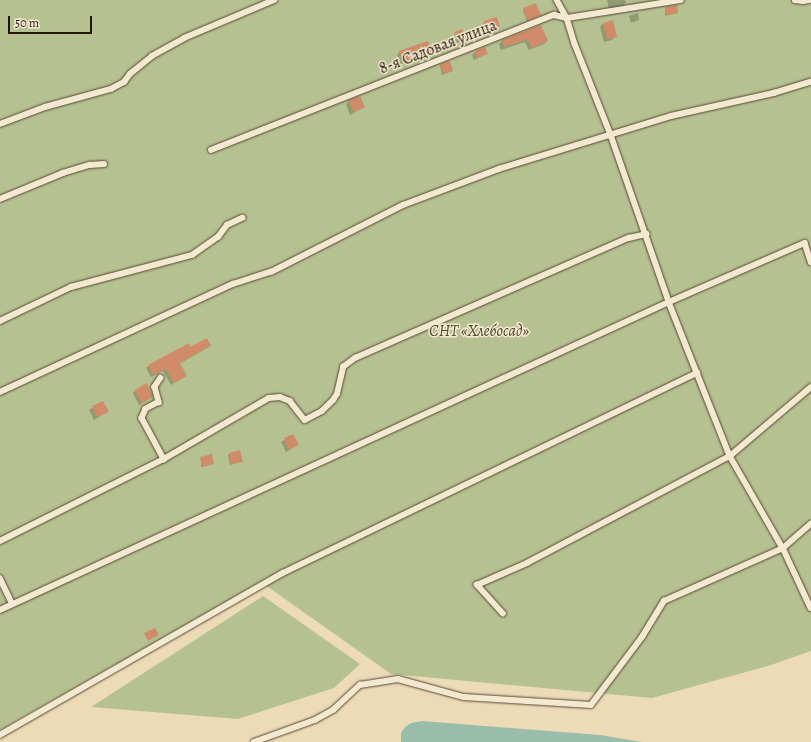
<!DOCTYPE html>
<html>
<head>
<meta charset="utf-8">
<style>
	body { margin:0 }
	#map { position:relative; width:811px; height:742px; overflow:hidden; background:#eddbb7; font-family:Alegreya,serif }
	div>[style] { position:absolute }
	.green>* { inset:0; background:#b5c190 }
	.water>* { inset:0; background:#9abcaa }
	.shadow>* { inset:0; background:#0003 }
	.building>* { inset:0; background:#d08c68 }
	.roads { filter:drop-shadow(0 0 1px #564733) drop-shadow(0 0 1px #564733) }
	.service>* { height:5.5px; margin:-2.75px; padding:0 2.75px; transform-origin:2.75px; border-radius:2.75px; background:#f3e8d0 }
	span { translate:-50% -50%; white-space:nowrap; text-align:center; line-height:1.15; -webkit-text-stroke:3px #f3e8d0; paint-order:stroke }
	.street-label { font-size:16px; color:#231607 }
	.park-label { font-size:16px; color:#4f4930; font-style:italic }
	.scale { position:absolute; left:8px; top:16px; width:84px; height:18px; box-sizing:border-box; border:2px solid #231607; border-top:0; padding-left:5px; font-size:12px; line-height:14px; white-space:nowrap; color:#231607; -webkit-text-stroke:3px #f3e8d0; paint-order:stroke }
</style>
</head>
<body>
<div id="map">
	<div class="green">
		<i style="clip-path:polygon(0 0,811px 0,811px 651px,771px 665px,652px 698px,391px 674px,261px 582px,0 730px)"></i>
		<i style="clip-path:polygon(263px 596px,360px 664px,334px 688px,238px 719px,91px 707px)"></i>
	</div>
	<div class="water">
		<i style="clip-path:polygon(422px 721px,600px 735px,642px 742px,401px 742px,401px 733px,405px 727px,411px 723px)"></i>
	</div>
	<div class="shadow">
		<i style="clip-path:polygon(607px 0,625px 0,626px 2px,623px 6px,609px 9px)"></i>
		<i style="clip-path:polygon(665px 8px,677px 13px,665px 16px)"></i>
		<i style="clip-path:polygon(524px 9px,538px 16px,527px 21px,523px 11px)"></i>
		<i style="clip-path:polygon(638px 13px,639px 20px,631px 23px,629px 16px)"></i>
		<i style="clip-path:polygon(496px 19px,498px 27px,485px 32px,483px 23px)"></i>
		<i style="clip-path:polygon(603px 23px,615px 36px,612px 40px,604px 42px,600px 27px)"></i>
		<i style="clip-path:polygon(541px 26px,547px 41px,544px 44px,529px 50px,525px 42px,501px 50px,499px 44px,502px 41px)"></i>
		<i style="clip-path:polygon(455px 33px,465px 39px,457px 43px,454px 34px)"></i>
		<i style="clip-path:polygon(428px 42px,432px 53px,430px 55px,421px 58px,420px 56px,401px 64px,397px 55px,399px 52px)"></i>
		<i style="clip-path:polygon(475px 52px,486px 54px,474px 60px,472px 55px)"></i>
		<i style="clip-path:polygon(441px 65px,452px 71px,442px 75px,440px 66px)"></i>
		<i style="clip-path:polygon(349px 101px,364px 107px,350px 115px,346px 104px)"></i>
		<i style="clip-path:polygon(210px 346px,179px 364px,186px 376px,171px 385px,163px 371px,151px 377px,146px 368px,149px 366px)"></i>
		<i style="clip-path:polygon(136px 390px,152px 397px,139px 405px,133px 393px)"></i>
		<i style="clip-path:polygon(103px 402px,108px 411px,94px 420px,89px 410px)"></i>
		<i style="clip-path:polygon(293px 435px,298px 445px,286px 452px,281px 442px)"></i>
		<i style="clip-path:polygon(229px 454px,242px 461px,230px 465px,228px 455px)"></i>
		<i style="clip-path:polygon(201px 458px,213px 464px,201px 467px)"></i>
	</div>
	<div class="building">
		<i style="clip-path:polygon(536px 3px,541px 15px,528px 21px,523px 8px)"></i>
		<i style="clip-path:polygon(677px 5px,678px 13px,666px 15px,665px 7px)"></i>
		<i style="clip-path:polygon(497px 17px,500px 27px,487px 31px,484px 21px)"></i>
		<i style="clip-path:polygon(613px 20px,617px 37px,607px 39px,603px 23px)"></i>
		<i style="clip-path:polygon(541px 25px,548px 41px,532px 48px,528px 39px,504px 47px,502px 40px)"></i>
		<i style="clip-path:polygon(462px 29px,466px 39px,458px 42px,454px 32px)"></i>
		<i style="clip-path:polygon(428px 41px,433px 53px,424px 57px,423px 54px,403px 62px,399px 51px)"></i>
		<i style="clip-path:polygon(485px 47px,488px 54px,477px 58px,475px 51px)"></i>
		<i style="clip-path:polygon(450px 61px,453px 71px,444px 74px,440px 64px)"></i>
		<i style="clip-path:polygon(360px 96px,365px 107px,354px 112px,348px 100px)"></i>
		<i style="clip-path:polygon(207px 338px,211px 346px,180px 363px,187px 376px,174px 383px,166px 369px,153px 375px,148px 365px,189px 343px,190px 347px)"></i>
		<i style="clip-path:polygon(147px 383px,153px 397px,142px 403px,135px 390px)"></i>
		<i style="clip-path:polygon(103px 401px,109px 412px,97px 417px,92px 406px)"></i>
		<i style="clip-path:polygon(293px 434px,299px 445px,289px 450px,284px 438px)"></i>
		<i style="clip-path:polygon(240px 450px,243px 462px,231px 464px,229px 453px)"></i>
		<i style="clip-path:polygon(212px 454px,214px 464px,202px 467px,200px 457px)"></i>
		<i style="clip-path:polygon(155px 628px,159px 635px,148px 641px,144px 633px)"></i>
	</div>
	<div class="roads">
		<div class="service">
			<i style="left:557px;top:0;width:21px;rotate:61deg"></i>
			<i style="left:567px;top:18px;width:27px;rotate:73deg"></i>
			<i style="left:575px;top:44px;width:98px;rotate:68.4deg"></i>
			<i style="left:611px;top:135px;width:177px;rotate:70.8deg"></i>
			<i style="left:669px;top:302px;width:166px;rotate:68.4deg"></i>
			<i style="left:730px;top:456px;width:106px;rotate:60.1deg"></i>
			<i style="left:783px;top:548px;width:66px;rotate:65deg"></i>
			<i style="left:795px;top:0;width:8px;rotate:7deg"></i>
			<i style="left:803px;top:1px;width:6px;rotate:-9deg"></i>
			<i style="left:0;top:124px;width:48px;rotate:-20.7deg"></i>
			<i style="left:45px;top:107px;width:68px;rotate:-15.3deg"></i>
			<i style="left:111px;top:89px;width:15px;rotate:-28deg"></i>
			<i style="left:124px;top:82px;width:10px;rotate:-53deg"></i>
			<i style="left:130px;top:74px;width:28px;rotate:-39deg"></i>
			<i style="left:152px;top:56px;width:37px;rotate:-29deg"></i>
			<i style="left:184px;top:38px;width:98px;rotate:-22.9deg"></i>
			<i style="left:211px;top:150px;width:369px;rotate:-21.5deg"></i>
			<i style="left:554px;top:15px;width:13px;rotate:13deg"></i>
			<i style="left:567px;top:18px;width:115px;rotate:-9deg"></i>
			<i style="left:0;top:199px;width:68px;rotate:-22.4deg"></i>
			<i style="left:63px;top:173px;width:28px;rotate:-17deg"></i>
			<i style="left:90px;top:165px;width:14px;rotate:-4deg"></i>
			<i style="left:0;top:321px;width:79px;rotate:-25.6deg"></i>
			<i style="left:71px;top:287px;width:125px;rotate:-14.8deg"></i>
			<i style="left:192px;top:255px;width:32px;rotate:-35deg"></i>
			<i style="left:218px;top:237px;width:15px;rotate:-53deg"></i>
			<i style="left:227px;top:225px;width:17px;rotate:-25deg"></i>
			<i style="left:161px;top:378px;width:11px;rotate:124deg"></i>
			<i style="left:155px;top:387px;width:16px;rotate:75deg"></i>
			<i style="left:159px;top:402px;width:15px;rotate:152deg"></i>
			<i style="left:146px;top:409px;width:10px;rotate:114deg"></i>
			<i style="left:142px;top:418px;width:47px;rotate:61.8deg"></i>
			<i style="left:0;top:392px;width:257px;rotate:-24.9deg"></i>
			<i style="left:233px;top:284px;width:40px;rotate:-18deg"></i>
			<i style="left:271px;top:272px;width:148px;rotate:-26.9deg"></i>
			<i style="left:403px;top:205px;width:103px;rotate:-20.6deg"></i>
			<i style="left:499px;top:169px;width:180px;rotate:-17.1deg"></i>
			<i style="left:671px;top:116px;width:106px;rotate:-12.6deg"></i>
			<i style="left:774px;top:93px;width:39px;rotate:-17deg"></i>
			<i style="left:0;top:541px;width:183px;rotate:-26.6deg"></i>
			<i style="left:164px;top:459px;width:121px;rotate:-30.2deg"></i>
			<i style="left:269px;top:398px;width:11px;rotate:-5deg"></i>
			<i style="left:280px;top:397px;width:11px;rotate:22deg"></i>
			<i style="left:290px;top:401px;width:24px;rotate:52deg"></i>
			<i style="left:305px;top:420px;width:19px;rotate:-28deg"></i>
			<i style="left:322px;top:411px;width:16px;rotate:-45deg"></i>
			<i style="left:333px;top:400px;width:7px;rotate:-56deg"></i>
			<i style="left:337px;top:394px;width:28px;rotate:-77deg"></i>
			<i style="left:343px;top:367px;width:15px;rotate:-37deg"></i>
			<i style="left:355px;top:358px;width:299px;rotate:-23.7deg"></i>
			<i style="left:629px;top:238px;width:18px;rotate:-13deg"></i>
			<i style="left:0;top:578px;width:28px;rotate:64deg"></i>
			<i style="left:0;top:610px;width:736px;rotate:-24.72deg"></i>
			<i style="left:669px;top:302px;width:148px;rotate:-23.5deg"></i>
			<i style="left:805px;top:243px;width:20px;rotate:72deg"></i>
			<i style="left:503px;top:614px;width:39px;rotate:-132deg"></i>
			<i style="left:477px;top:585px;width:55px;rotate:-23.7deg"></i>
			<i style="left:527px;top:563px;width:229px;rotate:-27.8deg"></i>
			<i style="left:730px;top:456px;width:106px;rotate:-40.4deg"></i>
			<i style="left:0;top:735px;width:326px;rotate:-29.8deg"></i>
			<i style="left:283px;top:573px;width:460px;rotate:-25.8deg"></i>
			<i style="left:254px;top:742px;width:65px;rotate:-19.8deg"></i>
			<i style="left:315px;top:720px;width:21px;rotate:-29deg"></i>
			<i style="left:333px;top:710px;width:37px;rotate:-43deg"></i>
			<i style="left:360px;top:685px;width:38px;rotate:-9deg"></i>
			<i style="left:398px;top:679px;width:68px;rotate:15.3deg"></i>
			<i style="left:464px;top:697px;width:127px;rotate:3.6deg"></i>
			<i style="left:591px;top:705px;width:85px;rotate:-53.1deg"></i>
			<i style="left:642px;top:637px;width:42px;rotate:-58.6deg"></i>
			<i style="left:664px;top:601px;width:130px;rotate:-24deg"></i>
			<i style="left:783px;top:548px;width:37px;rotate:-41deg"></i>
		</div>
	</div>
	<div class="street-label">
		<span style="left:438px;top:47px;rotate:-21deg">8-я Садовая улица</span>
	</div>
	<div class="park-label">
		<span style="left:479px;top:331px">СНТ «Хлебосад»</span>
	</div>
	<div class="scale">50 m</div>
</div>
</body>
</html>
